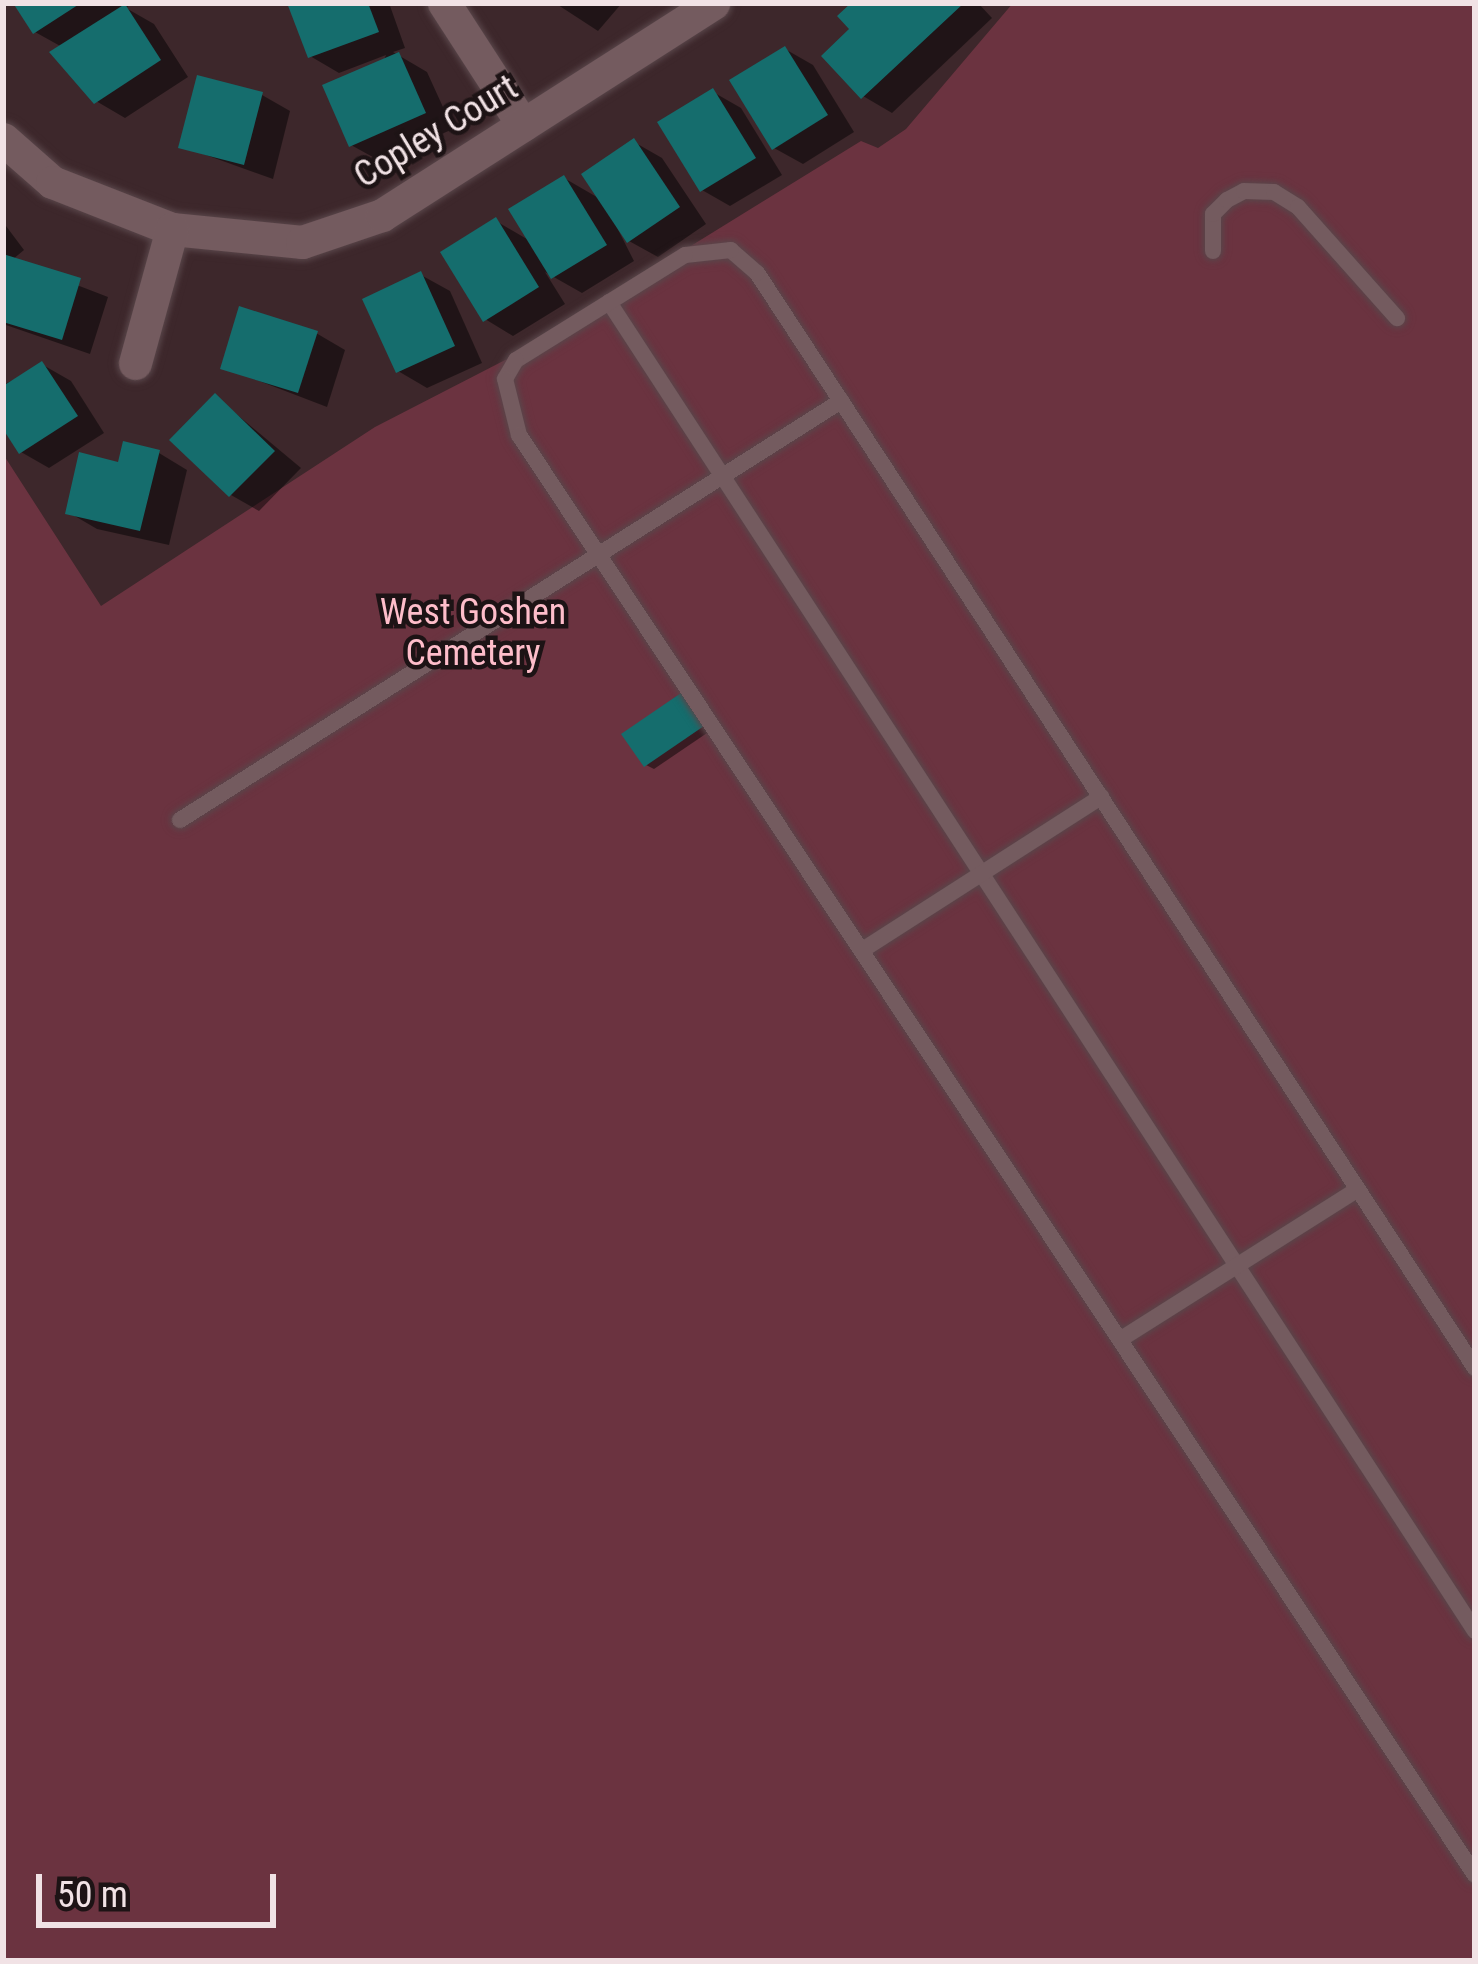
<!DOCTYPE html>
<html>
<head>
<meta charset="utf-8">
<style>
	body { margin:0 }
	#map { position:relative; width:1478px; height:1964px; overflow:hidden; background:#3d272b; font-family:"Roboto Condensed",sans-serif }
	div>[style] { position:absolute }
	.green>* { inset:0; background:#6b3340 }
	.shadow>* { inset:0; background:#0007 }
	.building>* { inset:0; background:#156d6d }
	.roads { filter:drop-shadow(0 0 3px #59464a) drop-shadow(0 0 3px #59464a) }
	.service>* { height:16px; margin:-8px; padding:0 8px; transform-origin:8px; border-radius:8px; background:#745b5f }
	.minor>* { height:33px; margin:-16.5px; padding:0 16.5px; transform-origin:16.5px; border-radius:16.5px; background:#745b5f }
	span { translate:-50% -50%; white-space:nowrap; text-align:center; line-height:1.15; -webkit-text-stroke:9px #1d1315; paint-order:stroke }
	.street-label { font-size:36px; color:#f1e2e5 }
	.park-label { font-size:36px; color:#febdca }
	.frame { position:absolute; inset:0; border:6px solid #f1e2e5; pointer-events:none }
	.scale { position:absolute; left:36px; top:1874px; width:240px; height:54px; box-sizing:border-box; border:6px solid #f1e2e5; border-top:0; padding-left:15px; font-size:36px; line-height:42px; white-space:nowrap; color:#f1e2e5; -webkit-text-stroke:9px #1d1315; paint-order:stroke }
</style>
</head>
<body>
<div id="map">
	<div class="green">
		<i style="clip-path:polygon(1013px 3px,1475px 3px,1475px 1961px,3px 1961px,3px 454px,101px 606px,375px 427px,511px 357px,861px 141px,878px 148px,906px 129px)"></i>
	</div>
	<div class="shadow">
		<i style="clip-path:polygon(16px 3px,133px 3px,126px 8px,154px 24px,188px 77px,125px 118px,96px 101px,62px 47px,35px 32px)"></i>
		<i style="clip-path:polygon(290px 3px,389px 3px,405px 48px,393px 52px,427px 72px,453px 129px,380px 161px,351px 145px,386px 55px,339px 73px,310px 56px)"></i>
		<i style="clip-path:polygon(555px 3px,622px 3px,598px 31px)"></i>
		<i style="clip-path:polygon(855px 3px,978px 3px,992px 18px,892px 113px,863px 96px)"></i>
		<i style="clip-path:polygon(785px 49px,813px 65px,854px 132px,803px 164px,774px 148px)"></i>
		<i style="clip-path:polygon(713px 92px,741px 108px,782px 175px,730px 206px,702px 190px)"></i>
		<i style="clip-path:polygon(262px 95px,290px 111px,273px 179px,181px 146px)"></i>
		<i style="clip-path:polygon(634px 142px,662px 158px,706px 224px,658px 257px,629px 241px,606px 206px,634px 261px,582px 293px,545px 272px,565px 304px,513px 336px,485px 319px,496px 221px,532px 242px,564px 178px,602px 200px)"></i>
		<i style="clip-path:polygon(3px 222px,24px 250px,12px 260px,108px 297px,90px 354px,3px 324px)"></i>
		<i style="clip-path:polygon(421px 275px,450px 291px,482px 363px,427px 388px,398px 371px)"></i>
		<i style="clip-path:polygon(316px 333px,345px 350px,327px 407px,223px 367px)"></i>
		<i style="clip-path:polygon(43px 365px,71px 381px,104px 433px,49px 468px,21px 452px,3px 424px,3px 385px)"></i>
		<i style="clip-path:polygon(216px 397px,301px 468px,259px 511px,231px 495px)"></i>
		<i style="clip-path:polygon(159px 453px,187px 470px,169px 545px,97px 529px,68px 512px,120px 465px)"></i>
		<i style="clip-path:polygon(681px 696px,710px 731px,654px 769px,646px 765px)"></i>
	</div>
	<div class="building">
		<i style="clip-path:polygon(13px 3px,81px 3px,33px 34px)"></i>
		<i style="clip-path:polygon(287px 3px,368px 3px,379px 32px,308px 58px)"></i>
		<i style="clip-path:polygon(851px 3px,964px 3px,861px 99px,821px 56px,849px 29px,837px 16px)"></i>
		<i style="clip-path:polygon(125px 4px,161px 60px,94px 104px,49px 52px)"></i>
		<i style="clip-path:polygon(785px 46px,828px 115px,772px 150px,729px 80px)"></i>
		<i style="clip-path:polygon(399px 52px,426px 113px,349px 147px,322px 85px)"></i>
		<i style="clip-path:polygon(197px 75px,263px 92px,244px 165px,178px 148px)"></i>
		<i style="clip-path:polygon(713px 88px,756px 158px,700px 192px,657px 122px)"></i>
		<i style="clip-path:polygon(634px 138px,680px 207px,627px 243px,581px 174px)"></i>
		<i style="clip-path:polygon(564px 175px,607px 245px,551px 279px,508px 209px)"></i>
		<i style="clip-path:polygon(496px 217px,539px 287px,483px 322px,440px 252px)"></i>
		<i style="clip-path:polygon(3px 254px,81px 278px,62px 340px,3px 322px)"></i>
		<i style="clip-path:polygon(421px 271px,455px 346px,396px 373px,362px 299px)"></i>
		<i style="clip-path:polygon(239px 306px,318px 331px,298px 393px,220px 369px)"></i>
		<i style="clip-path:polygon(42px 361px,78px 416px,19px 454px,3px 429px,3px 386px)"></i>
		<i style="clip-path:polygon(215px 393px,275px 451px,229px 497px,169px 440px)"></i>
		<i style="clip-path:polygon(123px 441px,160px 450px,140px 531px,65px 514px,79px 452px,118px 462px)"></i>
		<i style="clip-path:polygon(681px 693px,704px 726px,644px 767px,621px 734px)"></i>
	</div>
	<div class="roads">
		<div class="service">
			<i style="left:1213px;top:251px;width:37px;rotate:-90deg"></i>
			<i style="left:1213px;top:214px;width:20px;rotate:-45deg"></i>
			<i style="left:1227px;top:200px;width:19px;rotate:-28deg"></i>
			<i style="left:1244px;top:191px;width:30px;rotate:2deg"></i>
			<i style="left:1274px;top:192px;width:28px;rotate:32deg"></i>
			<i style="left:1298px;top:207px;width:149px;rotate:48.3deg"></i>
			<i style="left:609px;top:302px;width:1586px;rotate:56.91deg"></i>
			<i style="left:180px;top:820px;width:783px;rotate:-32.37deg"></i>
			<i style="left:864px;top:949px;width:282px;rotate:-32.7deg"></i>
			<i style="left:1121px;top:1339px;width:280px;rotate:-32.3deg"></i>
			<i style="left:1475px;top:1368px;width:1309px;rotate:-123.25deg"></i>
			<i style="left:757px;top:273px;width:35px;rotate:-139deg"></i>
			<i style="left:731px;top:250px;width:46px;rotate:173.8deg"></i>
			<i style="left:685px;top:255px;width:199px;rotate:148.1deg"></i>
			<i style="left:516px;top:360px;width:22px;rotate:120deg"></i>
			<i style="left:505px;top:379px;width:58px;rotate:76deg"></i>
			<i style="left:519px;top:435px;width:1728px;rotate:56.42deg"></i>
		</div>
		<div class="minor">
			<i style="left:444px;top:3px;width:145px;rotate:57.1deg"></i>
			<i style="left:3px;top:139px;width:65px;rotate:41.3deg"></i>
			<i style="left:52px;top:182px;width:129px;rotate:21.4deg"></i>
			<i style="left:172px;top:229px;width:131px;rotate:5.7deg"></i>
			<i style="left:302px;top:242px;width:84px;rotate:-18.6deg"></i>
			<i style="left:382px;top:215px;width:393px;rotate:-32.6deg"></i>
			<i style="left:135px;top:363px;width:139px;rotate:-74.6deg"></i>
		</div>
	</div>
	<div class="street-label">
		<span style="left:436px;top:132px;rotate:-31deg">Copley Court</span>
	</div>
	<div class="park-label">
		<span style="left:473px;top:633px">West Goshen<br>Cemetery</span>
	</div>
	<div class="frame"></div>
	<div class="scale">50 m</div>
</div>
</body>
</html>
